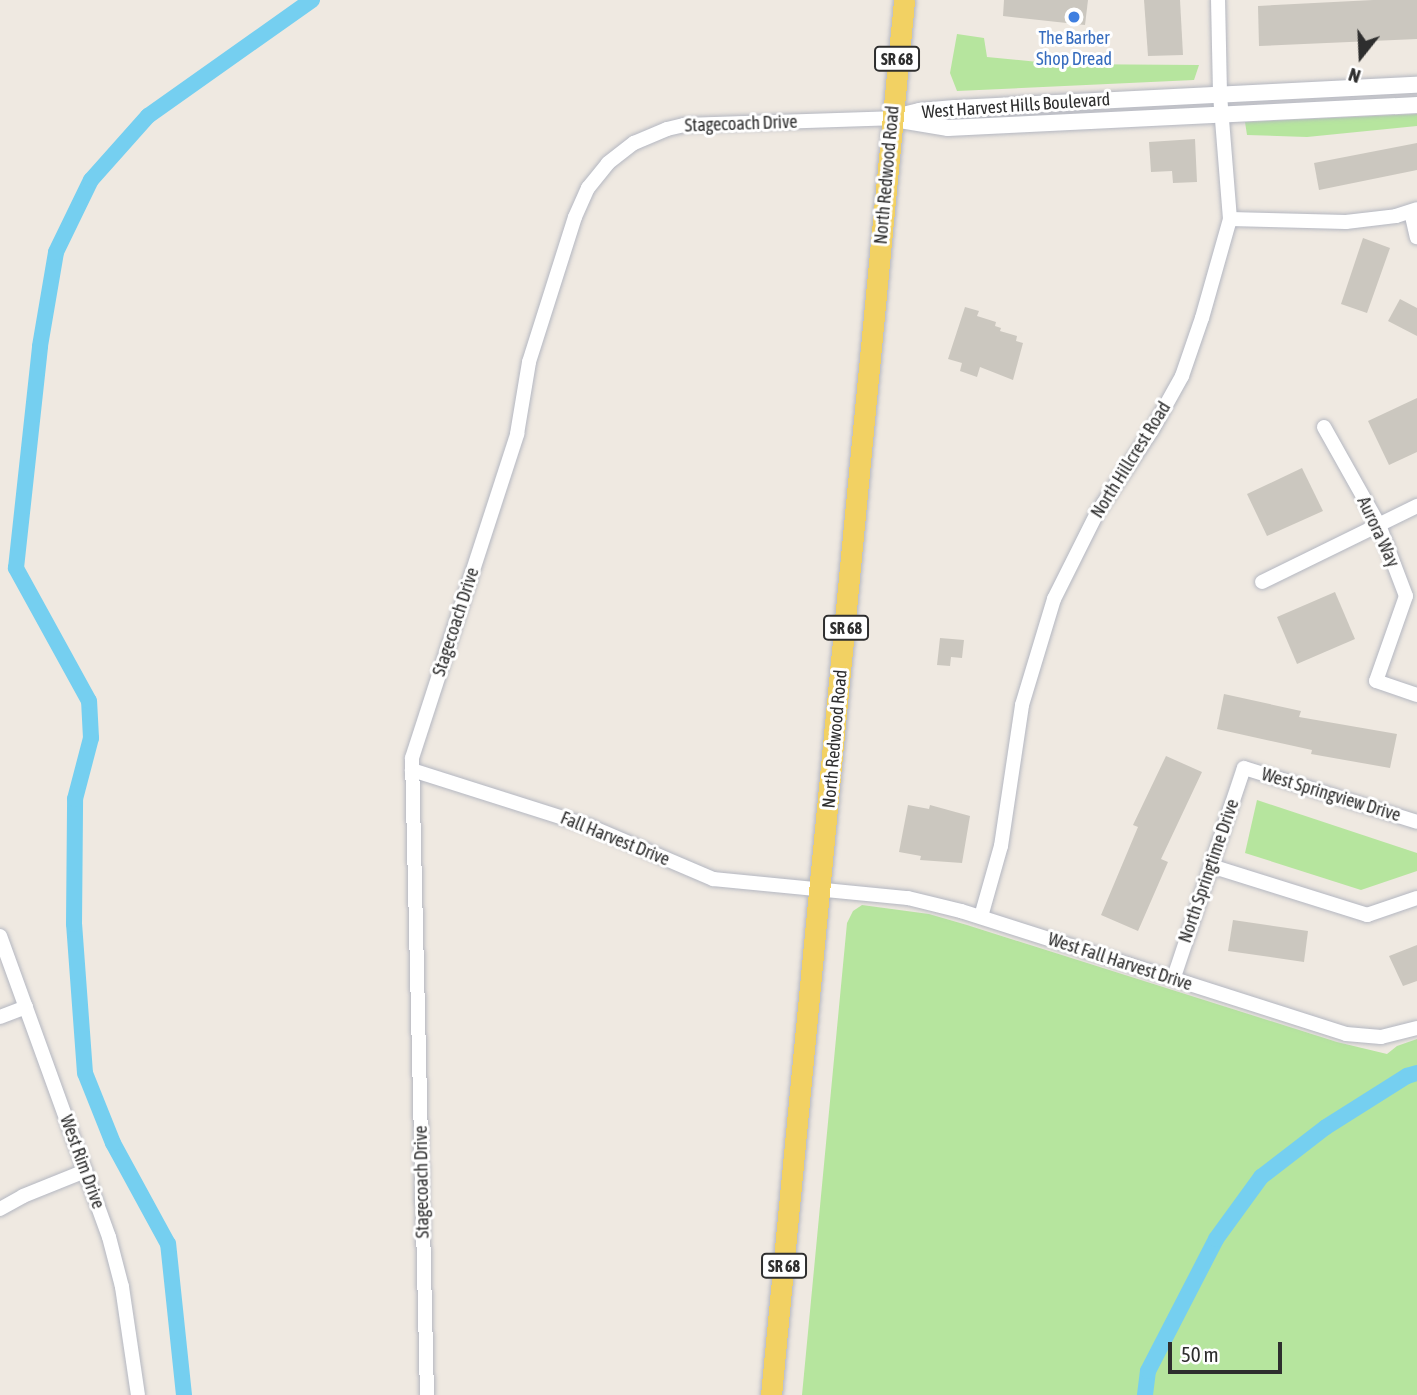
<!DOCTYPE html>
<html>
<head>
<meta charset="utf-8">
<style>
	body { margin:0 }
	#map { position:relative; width:1417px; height:1395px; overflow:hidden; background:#efe9e1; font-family:"Asap Condensed",sans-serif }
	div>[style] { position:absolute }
	.green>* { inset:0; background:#b6e59e }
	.canal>* { height:16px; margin:-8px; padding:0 8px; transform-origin:8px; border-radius:8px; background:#75cff0 }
	.building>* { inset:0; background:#cbc7bf }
	.roads { filter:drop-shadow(0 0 2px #b4b7c1) drop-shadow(0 0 2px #b4b7c1) }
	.minor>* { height:14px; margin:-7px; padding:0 7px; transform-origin:7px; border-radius:7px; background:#fff }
	.tertiary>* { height:16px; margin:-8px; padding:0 8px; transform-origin:8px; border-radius:8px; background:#fff }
	.primary>* { height:21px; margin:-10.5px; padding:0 10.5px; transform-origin:10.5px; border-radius:10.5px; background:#f2d163 }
	.dots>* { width:19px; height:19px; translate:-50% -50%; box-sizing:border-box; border:4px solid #fff; border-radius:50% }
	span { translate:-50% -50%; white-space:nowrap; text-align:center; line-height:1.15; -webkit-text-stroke:6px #fff; paint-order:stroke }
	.shield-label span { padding:2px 5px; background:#fff; border:2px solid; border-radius:5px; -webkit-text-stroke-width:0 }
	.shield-label { font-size:16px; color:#2e2e2e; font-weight:700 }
	.shop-label { font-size:18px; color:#366cbe }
	.street-label { font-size:18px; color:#2e2e2e }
	.north { position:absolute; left:1326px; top:21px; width:70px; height:70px; -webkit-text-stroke:5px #fff; paint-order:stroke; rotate:198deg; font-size:19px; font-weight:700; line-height:28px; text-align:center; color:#2e2e2e }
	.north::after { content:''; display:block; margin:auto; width:24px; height:32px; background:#2e2e2e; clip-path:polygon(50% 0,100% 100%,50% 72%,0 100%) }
	.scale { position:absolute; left:1168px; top:1342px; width:114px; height:32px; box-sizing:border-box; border:4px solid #2e2e2e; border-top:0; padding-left:9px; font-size:21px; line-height:24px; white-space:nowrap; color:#2e2e2e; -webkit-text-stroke:5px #fff; paint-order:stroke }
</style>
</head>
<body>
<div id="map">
	<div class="green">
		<i style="clip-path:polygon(957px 34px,984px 38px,987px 57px,1058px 64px,1199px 65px,1194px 80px,957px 91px,950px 73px)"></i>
		<i style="clip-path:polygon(1417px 114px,1417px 126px,1307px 137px,1247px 135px,1245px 122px)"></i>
		<i style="clip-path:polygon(1257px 800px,1417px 853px,1417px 871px,1361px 890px,1245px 853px)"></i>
		<i style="clip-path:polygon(862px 905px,929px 914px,967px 925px,1337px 1042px,1387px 1054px,1397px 1046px,1417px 1039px,1417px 1395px,802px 1395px,847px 923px,853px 911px)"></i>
	</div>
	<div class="canal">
		<i style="left:184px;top:1395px;width:152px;rotate:-96deg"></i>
		<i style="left:168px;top:1244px;width:115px;rotate:-118.6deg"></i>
		<i style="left:113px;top:1143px;width:75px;rotate:-111.8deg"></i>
		<i style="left:85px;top:1073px;width:149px;rotate:-94.2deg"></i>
		<i style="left:74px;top:924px;width:125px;rotate:-89.5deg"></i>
		<i style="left:75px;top:799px;width:63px;rotate:-75.3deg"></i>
		<i style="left:91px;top:738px;width:37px;rotate:-93deg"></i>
		<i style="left:89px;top:701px;width:152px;rotate:-118.8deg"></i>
		<i style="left:16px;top:568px;width:223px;rotate:-83.8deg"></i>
		<i style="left:40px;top:346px;width:95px;rotate:-80.3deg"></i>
		<i style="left:56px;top:252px;width:80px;rotate:-64.1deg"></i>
		<i style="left:91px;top:180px;width:86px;rotate:-48.3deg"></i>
		<i style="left:148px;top:116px;width:201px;rotate:-35.3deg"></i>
		<i style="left:1145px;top:1395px;width:24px;rotate:-83deg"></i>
		<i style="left:1148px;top:1371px;width:148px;rotate:-62.7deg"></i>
		<i style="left:1216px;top:1239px;width:77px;rotate:-54deg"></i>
		<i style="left:1261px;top:1177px;width:82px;rotate:-37.6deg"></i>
		<i style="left:1326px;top:1127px;width:96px;rotate:-32.2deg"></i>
		<i style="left:1407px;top:1076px;width:10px;rotate:-17deg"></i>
	</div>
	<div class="building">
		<i style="clip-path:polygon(1004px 0,1088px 0,1085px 25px,1003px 16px)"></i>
		<i style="clip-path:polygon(1144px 0,1180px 0,1183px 55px,1148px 56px)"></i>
		<i style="clip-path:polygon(1373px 0,1417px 0,1417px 39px,1259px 46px,1258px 6px)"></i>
		<i style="clip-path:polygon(1195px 139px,1197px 182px,1173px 183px,1172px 171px,1151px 172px,1149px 142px)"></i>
		<i style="clip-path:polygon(1417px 143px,1417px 170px,1319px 190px,1314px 163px)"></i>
		<i style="clip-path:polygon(1363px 238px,1390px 248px,1367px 313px,1341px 304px)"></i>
		<i style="clip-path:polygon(1400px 299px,1417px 308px,1417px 336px,1388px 321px)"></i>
		<i style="clip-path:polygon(965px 307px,979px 311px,977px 316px,996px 322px,995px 326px,1001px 328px,1000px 331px,1017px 336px,1016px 341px,1023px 343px,1013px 380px,980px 367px,977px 377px,960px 371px,962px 363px,948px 359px)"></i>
		<i style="clip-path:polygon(1417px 398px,1417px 452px,1389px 465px,1368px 421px)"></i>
		<i style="clip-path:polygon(1302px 468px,1323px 511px,1267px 536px,1247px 494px)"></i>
		<i style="clip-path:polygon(1335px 592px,1355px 639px,1297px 664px,1277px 617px)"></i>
		<i style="clip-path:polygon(940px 638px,964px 640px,962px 658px,951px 657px,950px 666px,937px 665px)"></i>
		<i style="clip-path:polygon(1224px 694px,1301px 711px,1299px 717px,1397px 734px,1390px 768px,1311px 754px,1312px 750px,1217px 729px)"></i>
		<i style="clip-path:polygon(1166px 756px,1202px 772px,1161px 859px,1168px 862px,1138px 931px,1101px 915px,1138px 827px,1133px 825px)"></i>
		<i style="clip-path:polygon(908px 805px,929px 809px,930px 805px,970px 816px,962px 863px,920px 860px,921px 856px,899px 852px)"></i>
		<i style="clip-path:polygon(1233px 920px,1308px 931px,1304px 962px,1228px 951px)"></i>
		<i style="clip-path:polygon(1417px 945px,1417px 981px,1403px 986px,1389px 956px)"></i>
	</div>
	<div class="roads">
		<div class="minor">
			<i style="left:1411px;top:212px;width:26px;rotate:77deg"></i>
			<i style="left:1230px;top:219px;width:116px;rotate:1.5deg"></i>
			<i style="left:1346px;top:222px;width:50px;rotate:-6.8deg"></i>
			<i style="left:1396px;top:216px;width:22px;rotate:-18deg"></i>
			<i style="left:1324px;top:427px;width:112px;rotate:60.7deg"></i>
			<i style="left:1379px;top:525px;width:76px;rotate:69.2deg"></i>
			<i style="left:1406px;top:596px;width:90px;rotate:109.4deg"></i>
			<i style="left:1376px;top:681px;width:43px;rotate:18.9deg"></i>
			<i style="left:1262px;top:582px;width:173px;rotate:-26.1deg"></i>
			<i style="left:412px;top:770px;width:186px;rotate:17.6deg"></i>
			<i style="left:589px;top:826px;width:135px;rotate:23.1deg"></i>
			<i style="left:713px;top:879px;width:196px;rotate:5.6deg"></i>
			<i style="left:908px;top:898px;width:55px;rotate:13.8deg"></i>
			<i style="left:961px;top:911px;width:404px;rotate:17.7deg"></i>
			<i style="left:1346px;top:1034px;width:35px;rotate:5deg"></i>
			<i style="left:1381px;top:1037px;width:37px;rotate:-14deg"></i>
			<i style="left:1211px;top:866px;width:164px;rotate:17.4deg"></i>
			<i style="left:1367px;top:915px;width:53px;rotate:-18.8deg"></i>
			<i style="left:982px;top:913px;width:70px;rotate:-74.2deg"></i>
			<i style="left:1001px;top:846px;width:143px;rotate:-81.5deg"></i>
			<i style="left:1022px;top:705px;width:111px;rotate:-73.2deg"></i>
			<i style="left:1054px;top:599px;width:96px;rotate:-63.4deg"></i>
			<i style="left:1097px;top:513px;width:100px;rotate:-56.5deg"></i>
			<i style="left:1152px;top:430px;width:62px;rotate:-60.9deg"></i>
			<i style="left:1182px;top:376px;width:61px;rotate:-71deg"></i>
			<i style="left:1202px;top:318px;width:103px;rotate:-74.2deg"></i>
			<i style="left:1230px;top:219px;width:125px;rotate:-94.6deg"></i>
			<i style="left:1220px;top:94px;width:94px;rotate:-91.2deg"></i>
			<i style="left:0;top:936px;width:320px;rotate:70.1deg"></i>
			<i style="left:109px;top:1237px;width:52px;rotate:75.4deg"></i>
			<i style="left:122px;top:1287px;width:109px;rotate:81.6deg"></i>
			<i style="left:1175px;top:974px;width:217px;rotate:-71.5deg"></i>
			<i style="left:1244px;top:768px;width:181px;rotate:17.3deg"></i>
			<i style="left:0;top:1017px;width:28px;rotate:-21deg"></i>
			<i style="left:0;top:1209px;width:26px;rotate:-29deg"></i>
			<i style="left:23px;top:1196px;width:67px;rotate:-22deg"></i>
			<i style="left:427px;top:1395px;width:637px;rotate:-91.35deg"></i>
			<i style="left:412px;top:758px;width:341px;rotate:-72deg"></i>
			<i style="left:517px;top:434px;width:73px;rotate:-80.5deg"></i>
			<i style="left:529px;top:362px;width:152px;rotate:-72.4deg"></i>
			<i style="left:575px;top:217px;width:32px;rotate:-66deg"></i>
			<i style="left:588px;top:188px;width:32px;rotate:-51deg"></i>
			<i style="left:608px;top:163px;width:33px;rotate:-38deg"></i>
			<i style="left:634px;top:143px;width:36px;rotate:-23deg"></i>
			<i style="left:667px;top:129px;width:17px;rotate:-13deg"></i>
			<i style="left:684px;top:125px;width:207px;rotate:-1.9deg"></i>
		</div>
		<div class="tertiary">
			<i style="left:891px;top:118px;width:30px;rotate:-14deg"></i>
			<i style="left:920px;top:111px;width:35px;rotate:-5deg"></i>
			<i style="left:955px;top:108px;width:463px;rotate:-2.9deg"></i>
			<i style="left:894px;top:119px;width:55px;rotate:9.5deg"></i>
			<i style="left:948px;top:128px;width:470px;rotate:-2.8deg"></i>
		</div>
		<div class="primary">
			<i style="left:771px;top:1395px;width:1401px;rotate:-84.55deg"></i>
		</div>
	</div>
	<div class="dots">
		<i style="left:1074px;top:17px;background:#3f7fe0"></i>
	</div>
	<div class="shield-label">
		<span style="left:897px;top:59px">SR 68</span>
		<span style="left:846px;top:628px">SR 68</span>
		<span style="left:784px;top:1266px">SR 68</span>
	</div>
	<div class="shop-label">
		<span style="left:1074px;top:49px">The Barber<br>Shop Dread</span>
	</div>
	<div class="street-label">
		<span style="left:1016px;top:106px;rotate:-4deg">West Harvest Hills Boulevard</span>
		<span style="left:741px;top:124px;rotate:-2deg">Stagecoach Drive</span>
		<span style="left:887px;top:175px;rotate:-85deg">North Redwood Road</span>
		<span style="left:1131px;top:460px;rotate:-58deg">North Hillcrest Road</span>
		<span style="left:1378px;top:532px;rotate:65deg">Aurora Way</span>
		<span style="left:456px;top:622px;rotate:-72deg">Stagecoach Drive</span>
		<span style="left:835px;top:739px;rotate:-85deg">North Redwood Road</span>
		<span style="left:1331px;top:795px;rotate:17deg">West Springview Drive</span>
		<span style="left:615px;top:839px;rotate:22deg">Fall Harvest Drive</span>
		<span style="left:1209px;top:871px;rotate:-71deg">North Springtime Drive</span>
		<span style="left:1120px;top:962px;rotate:18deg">West Fall Harvest Drive</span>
		<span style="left:82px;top:1162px;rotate:70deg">West Rim Drive</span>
		<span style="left:422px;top:1182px;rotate:-91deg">Stagecoach Drive</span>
	</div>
	<div class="north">N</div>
	<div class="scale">50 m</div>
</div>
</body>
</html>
